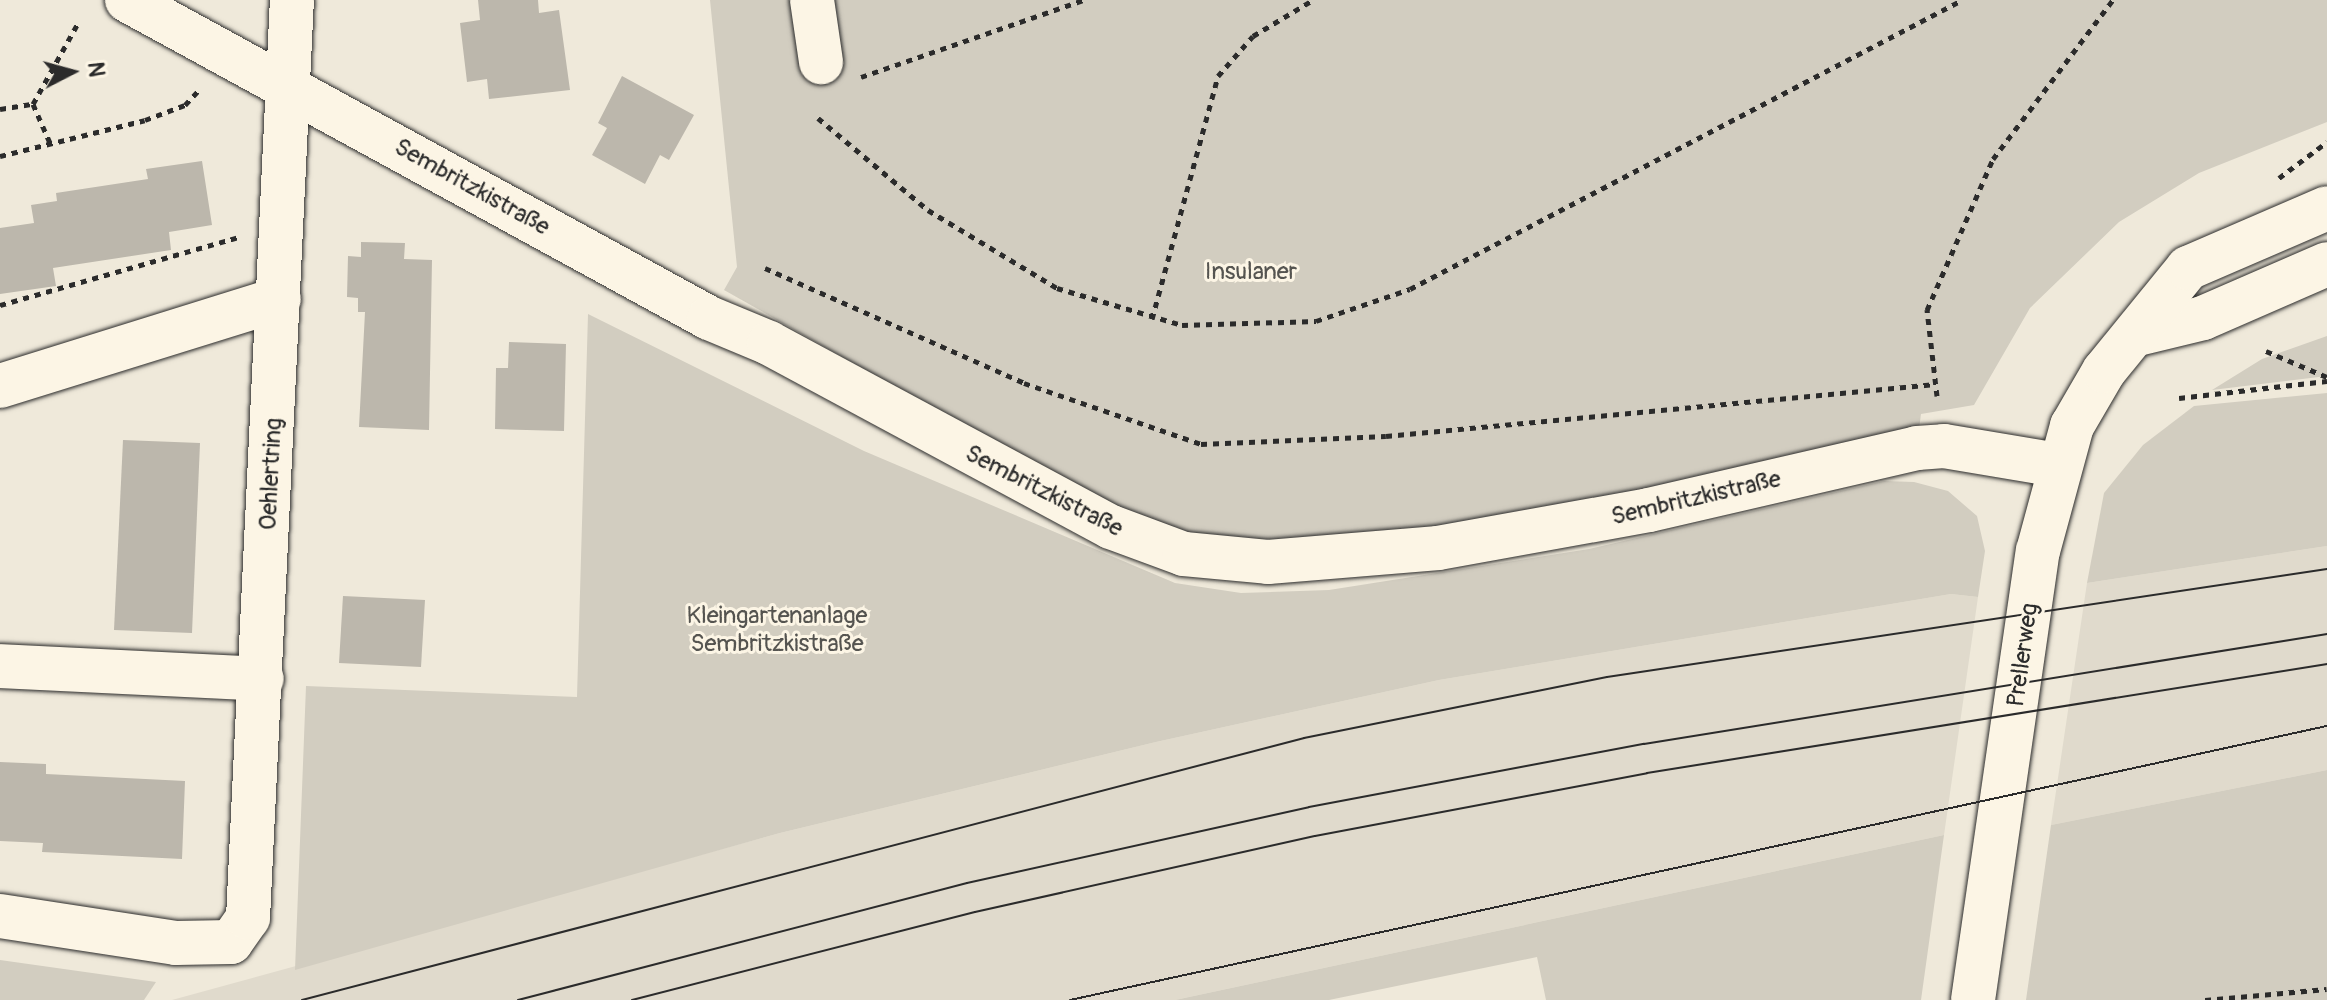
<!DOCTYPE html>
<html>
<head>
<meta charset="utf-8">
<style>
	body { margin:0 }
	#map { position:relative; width:2327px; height:1000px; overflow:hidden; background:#efe9da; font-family:Pangolin,sans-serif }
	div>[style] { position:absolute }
	.built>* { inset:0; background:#e0dacc }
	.green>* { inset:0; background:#d2cdc0 }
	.building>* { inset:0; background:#bcb7ac }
	.path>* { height:5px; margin-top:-2.5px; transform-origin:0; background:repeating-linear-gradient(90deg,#2b2b2b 0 6px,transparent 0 12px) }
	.roads { filter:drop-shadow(0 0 2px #2b2b2b) drop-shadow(0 0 2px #2b2b2b) }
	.minor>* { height:44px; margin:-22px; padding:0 22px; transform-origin:22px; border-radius:22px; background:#fcf5e5 }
	.major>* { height:44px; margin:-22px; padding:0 22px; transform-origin:22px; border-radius:22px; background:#fcf5e5 }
	.tram>* { height:2px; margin:-1px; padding:0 1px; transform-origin:1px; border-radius:1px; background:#2b2b2b }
	span { translate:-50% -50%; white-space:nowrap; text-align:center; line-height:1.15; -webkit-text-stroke:6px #fcf5e5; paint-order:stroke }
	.street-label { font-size:24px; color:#2b2b2b }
	.park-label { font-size:24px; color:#555450 }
	.north { position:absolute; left:32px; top:32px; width:80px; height:80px; -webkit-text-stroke:6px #fcf5e5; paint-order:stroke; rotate:84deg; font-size:22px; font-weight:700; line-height:32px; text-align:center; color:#2b2b2b }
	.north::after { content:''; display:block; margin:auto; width:28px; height:36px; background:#2b2b2b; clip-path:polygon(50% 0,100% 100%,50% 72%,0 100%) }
</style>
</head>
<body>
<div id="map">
	<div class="built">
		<i style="clip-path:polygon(2327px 546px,2327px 770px,2051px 825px,2087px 583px)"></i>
		<i style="clip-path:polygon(1951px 594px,1978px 597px,1944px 835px,1175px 1000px,172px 1000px,780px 833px,1156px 742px,1439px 680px)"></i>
	</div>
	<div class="green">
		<i style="clip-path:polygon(710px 0,2327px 0,2327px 122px,2199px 173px,2119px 222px,2030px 308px,1974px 405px,1921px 414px,1919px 429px,1565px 509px,1321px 544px,1207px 540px,1105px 505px,724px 290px,737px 267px)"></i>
		<i style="clip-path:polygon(588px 314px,864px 451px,1175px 583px,1241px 593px,1329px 590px,1589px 549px,1884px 481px,1914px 482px,1948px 491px,1977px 516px,1985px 551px,1978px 597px,1951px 594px,1439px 680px,1156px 742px,780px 833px,295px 970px,306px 686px,577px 697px)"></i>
		<i style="clip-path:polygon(2327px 336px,2327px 376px,2212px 390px,2262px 359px)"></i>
		<i style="clip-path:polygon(2327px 393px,2327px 546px,2087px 583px,2104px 493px,2143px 445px,2194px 406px)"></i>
		<i style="clip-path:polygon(2327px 770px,2327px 1000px,2026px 1000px,2051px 825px)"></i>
		<i style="clip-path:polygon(1944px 835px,1921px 1000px,1546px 1000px,1537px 957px,1329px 1000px,1175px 1000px)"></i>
		<i style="clip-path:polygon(0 960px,156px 982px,144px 1000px,0 1000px)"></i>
	</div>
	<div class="building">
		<i style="clip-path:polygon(478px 0,538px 0,539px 13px,559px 10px,570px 90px,489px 99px,487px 79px,467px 82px,460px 23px,480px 20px)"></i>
		<i style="clip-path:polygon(622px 76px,694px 115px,669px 160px,660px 155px,645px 184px,592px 155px,607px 128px,598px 123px)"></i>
		<i style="clip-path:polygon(202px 161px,212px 225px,169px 232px,171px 250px,53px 268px,56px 286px,0 294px,0 228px,34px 223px,31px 205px,57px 201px,56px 193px,148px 179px,146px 169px)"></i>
		<i style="clip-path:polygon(361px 242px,405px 243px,404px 259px,432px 260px,429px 430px,359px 427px,365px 312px,358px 312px,358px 298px,347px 297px,348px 256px,361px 257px)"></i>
		<i style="clip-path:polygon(509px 342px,566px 344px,564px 431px,495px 429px,496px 368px,508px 368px)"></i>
		<i style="clip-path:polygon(123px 440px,200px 443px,192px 633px,114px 630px)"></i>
		<i style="clip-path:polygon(343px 596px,425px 600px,421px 667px,339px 663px)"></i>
		<i style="clip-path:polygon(0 762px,46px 764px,46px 774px,185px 781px,182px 859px,42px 852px,43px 843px,0 841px)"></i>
	</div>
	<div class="path">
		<i style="left:861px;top:77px;width:235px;rotate:-19.1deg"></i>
		<i style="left:33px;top:104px;width:45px;rotate:66.3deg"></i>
		<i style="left:0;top:109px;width:33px;rotate:-9deg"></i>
		<i style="left:33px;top:104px;width:93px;rotate:-60.9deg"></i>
		<i style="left:818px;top:118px;width:143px;rotate:39.9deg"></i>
		<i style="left:928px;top:210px;width:151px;rotate:31.2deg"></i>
		<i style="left:1057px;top:288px;width:130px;rotate:16.5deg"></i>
		<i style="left:1182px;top:325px;width:134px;rotate:-1.7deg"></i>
		<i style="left:1316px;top:321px;width:99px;rotate:-18.8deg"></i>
		<i style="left:1410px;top:289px;width:623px;rotate:-27.63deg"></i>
		<i style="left:0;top:156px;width:149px;rotate:-13.9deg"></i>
		<i style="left:145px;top:120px;width:43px;rotate:-20.6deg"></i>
		<i style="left:185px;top:105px;width:21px;rotate:-47deg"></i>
		<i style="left:2279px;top:178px;width:60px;rotate:-36.9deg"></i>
		<i style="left:765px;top:268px;width:283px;rotate:23.9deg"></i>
		<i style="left:1024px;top:383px;width:187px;rotate:19deg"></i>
		<i style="left:1201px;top:444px;width:185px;rotate:-2.5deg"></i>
		<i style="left:1386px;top:436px;width:552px;rotate:-5.4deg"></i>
		<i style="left:0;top:305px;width:248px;rotate:-15.9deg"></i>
		<i style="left:1152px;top:319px;width:252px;rotate:-74.8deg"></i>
		<i style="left:1218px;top:76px;width:53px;rotate:-48.8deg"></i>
		<i style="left:1253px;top:36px;width:70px;rotate:-31deg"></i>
		<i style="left:2266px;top:351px;width:66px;rotate:23.1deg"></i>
		<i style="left:1937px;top:396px;width:87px;rotate:-96.6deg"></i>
		<i style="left:1927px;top:310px;width:165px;rotate:-66.4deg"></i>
		<i style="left:1993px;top:159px;width:199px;rotate:-53deg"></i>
		<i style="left:2179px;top:398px;width:149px;rotate:-6.6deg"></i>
		<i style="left:2205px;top:1000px;width:122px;rotate:-5.2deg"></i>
	</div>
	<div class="roads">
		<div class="minor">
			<i style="left:127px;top:0;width:663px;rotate:28.65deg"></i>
			<i style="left:709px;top:318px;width:65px;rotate:22.6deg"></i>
			<i style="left:769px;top:343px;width:388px;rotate:28.3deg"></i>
			<i style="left:1111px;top:527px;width:78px;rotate:20.3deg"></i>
			<i style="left:1184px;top:554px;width:84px;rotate:5.4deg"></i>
			<i style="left:1268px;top:562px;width:171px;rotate:-4.7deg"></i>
			<i style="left:1438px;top:548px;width:214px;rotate:-10.2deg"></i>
			<i style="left:1649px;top:510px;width:275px;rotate:-13deg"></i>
			<i style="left:1917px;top:448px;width:27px;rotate:-4deg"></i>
			<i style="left:1944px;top:446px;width:115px;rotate:9.5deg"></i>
			<i style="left:812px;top:0;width:63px;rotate:81.7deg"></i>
			<i style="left:0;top:386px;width:292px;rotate:-17.3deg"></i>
			<i style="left:0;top:666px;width:262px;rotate:2.8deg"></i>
			<i style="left:0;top:916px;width:178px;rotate:8.7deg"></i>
			<i style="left:176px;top:943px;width:55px;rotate:-1deg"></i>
			<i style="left:231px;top:942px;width:29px;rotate:-55deg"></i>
			<i style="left:248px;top:918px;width:919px;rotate:-87.26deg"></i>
		</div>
		<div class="major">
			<i style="left:2137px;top:334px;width:68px;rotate:-13.6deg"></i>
			<i style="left:2203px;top:318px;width:135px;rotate:-23.5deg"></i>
			<i style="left:1973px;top:1000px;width:454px;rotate:-81.8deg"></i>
			<i style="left:2038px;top:551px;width:130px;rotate:-74.8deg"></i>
			<i style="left:2072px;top:426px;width:64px;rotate:-59.8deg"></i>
			<i style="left:2104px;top:371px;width:133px;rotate:-50.8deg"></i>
			<i style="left:2188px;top:268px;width:151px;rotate:-23.3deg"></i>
		</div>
	</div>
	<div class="tram">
		<i style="left:302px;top:1000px;width:1036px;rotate:-14.65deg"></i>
		<i style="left:1304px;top:738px;width:309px;rotate:-11.4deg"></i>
		<i style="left:1607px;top:677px;width:728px;rotate:-8.53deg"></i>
		<i style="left:518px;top:1000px;width:464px;rotate:-14.6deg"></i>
		<i style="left:967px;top:883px;width:350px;rotate:-12.5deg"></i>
		<i style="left:1309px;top:807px;width:341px;rotate:-10.7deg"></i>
		<i style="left:1644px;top:744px;width:692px;rotate:-9.15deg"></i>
		<i style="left:632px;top:1000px;width:354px;rotate:-14.4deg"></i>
		<i style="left:975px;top:912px;width:348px;rotate:-12.6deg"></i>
		<i style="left:1315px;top:836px;width:338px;rotate:-10.7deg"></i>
		<i style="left:1647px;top:773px;width:689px;rotate:-9.11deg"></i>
		<i style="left:1070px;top:1000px;width:1287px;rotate:-12.3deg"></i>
	</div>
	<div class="street-label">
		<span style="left:472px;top:187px;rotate:29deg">Sembritzkistraße</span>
		<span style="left:271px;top:474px;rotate:-87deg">Oehlertring</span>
		<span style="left:1044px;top:491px;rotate:27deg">Sembritzkistraße</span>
		<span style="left:1696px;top:498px;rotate:-13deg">Sembritzkistraße</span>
		<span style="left:2023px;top:655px;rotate:-82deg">Prellerweg</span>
	</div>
	<div class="park-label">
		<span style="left:1251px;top:272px">Insulaner</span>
		<span style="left:777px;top:630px">Kleingartenanlage<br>Sembritzkistraße</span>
	</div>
	<div class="north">N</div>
</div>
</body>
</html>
